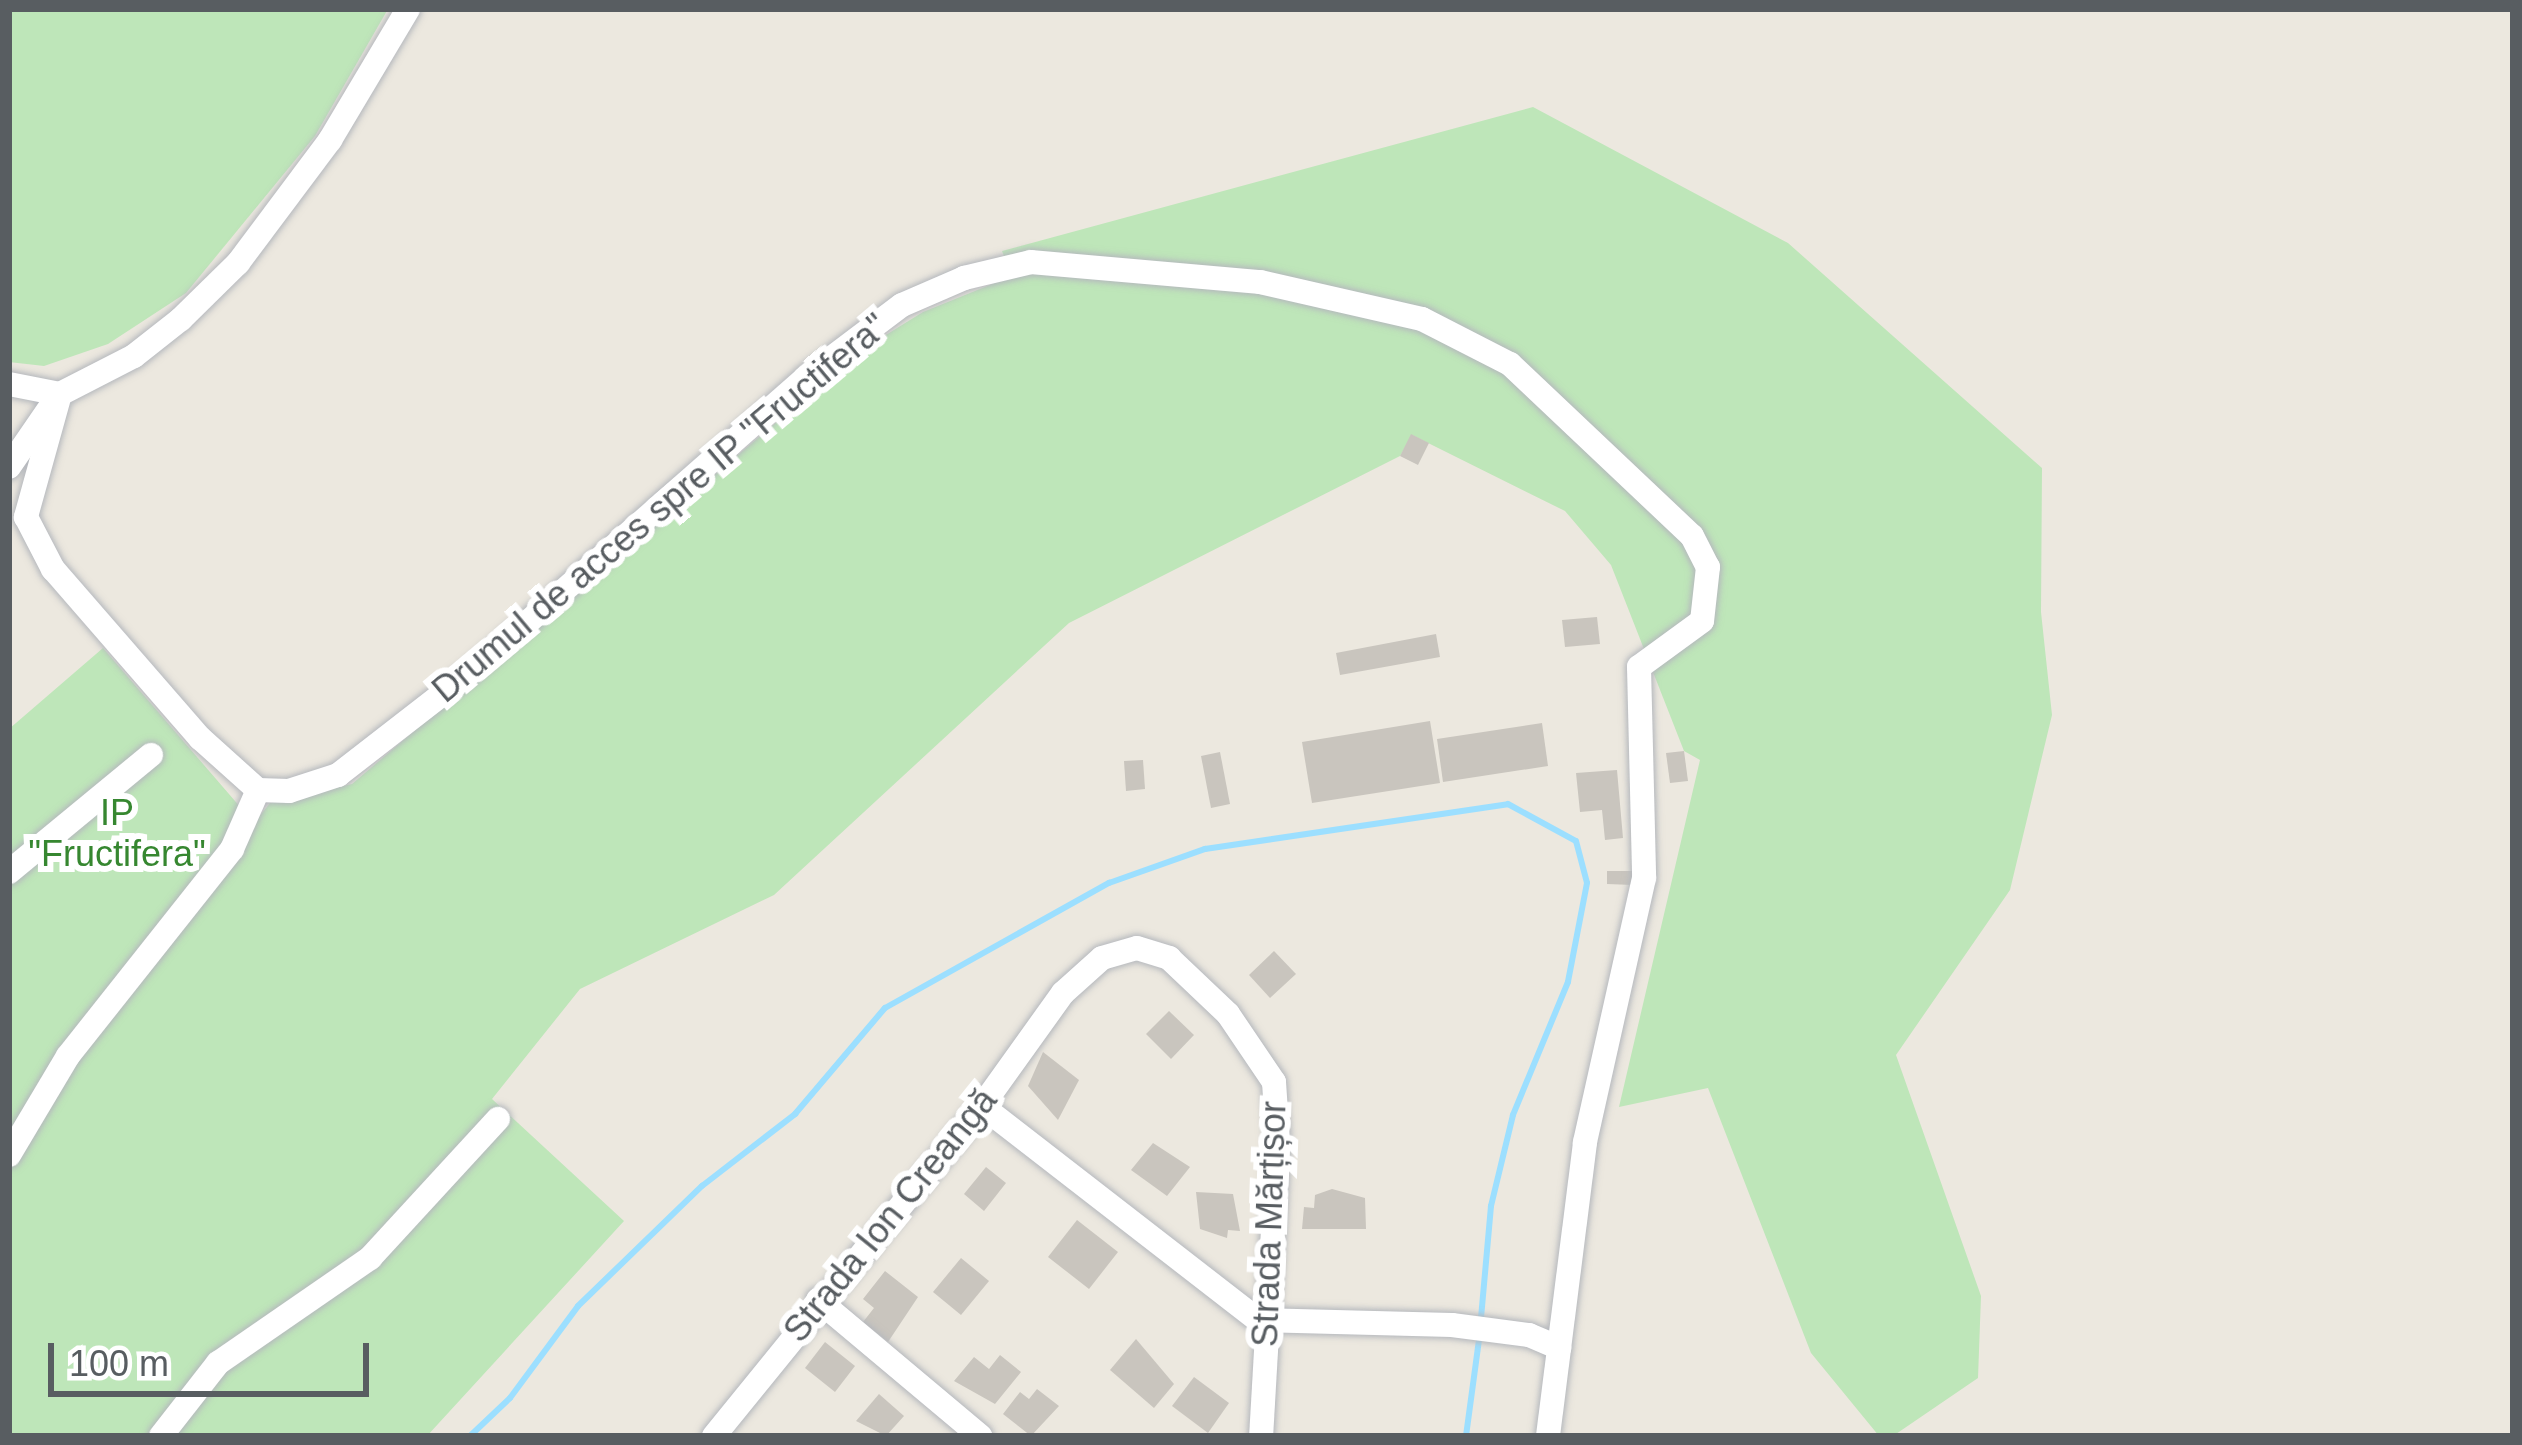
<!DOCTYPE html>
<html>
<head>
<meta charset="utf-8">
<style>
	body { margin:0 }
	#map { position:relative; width:2522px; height:1445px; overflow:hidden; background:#ece8df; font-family:Arial,sans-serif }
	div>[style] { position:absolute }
	.green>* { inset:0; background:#bee6b9 }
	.stream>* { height:6px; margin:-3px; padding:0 3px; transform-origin:3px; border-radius:3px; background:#9cdfff }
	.building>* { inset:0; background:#c9c5be }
	.roads { filter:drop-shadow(0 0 3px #b5b8bd) drop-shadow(0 0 3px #b5b8bd) }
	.minor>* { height:24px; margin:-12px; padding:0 12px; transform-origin:12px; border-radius:12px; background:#fff }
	span { translate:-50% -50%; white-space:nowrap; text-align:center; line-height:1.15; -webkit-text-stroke:12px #fff; paint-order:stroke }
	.street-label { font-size:36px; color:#585d61 }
	.park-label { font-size:36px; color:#368730 }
	.frame { position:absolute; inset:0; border:12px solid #585d61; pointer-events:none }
	.scale { position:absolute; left:48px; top:1343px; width:321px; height:54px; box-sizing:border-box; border:6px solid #585d61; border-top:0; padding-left:15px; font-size:36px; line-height:42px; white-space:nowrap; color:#585d61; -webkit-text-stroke:9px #fff; paint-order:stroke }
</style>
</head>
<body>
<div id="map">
	<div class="green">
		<i style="clip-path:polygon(9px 9px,388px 9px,315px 136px,186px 293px,108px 344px,44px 366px,9px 362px)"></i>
		<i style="clip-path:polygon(1533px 107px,1788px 243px,2042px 468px,2041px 612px,2052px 715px,2010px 890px,1896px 1055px,1981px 1296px,1978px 1378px,1893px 1436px,1879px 1436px,1811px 1353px,1708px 1088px,1619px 1107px,1700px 760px,1684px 751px,1611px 565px,1565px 511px,1412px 435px,1400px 456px,1069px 623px,774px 895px,580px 989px,492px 1099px,624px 1221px,427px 1436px,9px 1436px,9px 729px,103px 648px,254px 823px,270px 803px,352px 784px,860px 351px,923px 312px,1012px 276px,1002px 251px)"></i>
	</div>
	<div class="stream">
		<i style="left:470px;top:1436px;width:55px;rotate:-43.5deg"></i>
		<i style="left:510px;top:1398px;width:114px;rotate:-53.5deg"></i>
		<i style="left:578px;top:1306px;width:173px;rotate:-44.1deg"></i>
		<i style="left:702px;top:1186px;width:118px;rotate:-37.7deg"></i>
		<i style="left:795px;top:1114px;width:139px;rotate:-49.7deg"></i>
		<i style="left:885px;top:1008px;width:257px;rotate:-29.2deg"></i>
		<i style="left:1109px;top:883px;width:102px;rotate:-19.5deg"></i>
		<i style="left:1205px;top:849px;width:306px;rotate:-8.4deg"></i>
		<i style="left:1508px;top:804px;width:77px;rotate:28.6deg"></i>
		<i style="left:1576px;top:841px;width:43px;rotate:75.3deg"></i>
		<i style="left:1587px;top:883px;width:101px;rotate:100.9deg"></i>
		<i style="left:1568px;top:982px;width:144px;rotate:112.5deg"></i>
		<i style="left:1513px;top:1115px;width:94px;rotate:103.6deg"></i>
		<i style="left:1491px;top:1206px;width:113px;rotate:95.1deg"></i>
		<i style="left:1466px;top:1436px;width:105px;rotate:-82.3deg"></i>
	</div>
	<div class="building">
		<i style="clip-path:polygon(1411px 434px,1429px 443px,1418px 465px,1400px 456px)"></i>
		<i style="clip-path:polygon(1597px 617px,1600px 644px,1565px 647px,1562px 620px)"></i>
		<i style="clip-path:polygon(1436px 634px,1440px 657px,1340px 675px,1336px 653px)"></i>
		<i style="clip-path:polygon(1430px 721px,1440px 783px,1312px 803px,1302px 742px)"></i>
		<i style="clip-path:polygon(1542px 723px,1548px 766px,1443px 782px,1437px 739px)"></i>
		<i style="clip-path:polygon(1684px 751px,1688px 781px,1670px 783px,1666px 753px)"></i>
		<i style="clip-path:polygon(1220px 752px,1230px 804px,1211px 808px,1201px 756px)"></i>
		<i style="clip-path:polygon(1143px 760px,1145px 789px,1126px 791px,1124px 761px)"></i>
		<i style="clip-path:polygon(1617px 770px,1623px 838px,1605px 840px,1602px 810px,1580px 812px,1576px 773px)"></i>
		<i style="clip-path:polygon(1607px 871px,1634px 871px,1633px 885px,1607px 884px)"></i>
		<i style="clip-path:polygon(1274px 951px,1296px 974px,1270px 998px,1249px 975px)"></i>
		<i style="clip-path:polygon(1169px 1011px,1194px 1035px,1171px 1059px,1146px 1034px)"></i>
		<i style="clip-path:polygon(1043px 1052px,1079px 1080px,1058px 1120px,1028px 1086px)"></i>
		<i style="clip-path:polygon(1153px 1143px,1190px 1167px,1167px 1196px,1131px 1170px)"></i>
		<i style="clip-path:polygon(986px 1167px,1006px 1183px,984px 1211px,964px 1194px)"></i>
		<i style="clip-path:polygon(1332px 1189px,1365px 1198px,1366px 1229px,1302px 1229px,1304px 1207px,1314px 1208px,1315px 1195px)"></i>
		<i style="clip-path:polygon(1196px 1192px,1233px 1194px,1240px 1231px,1228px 1230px,1227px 1238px,1200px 1229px)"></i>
		<i style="clip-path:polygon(1077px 1220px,1118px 1252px,1089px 1289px,1048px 1257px)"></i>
		<i style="clip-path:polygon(961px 1258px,989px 1281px,961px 1315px,933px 1292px)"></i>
		<i style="clip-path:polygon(885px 1271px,918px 1297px,888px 1342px,863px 1322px,874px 1308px,863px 1299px)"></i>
		<i style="clip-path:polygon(1136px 1339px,1174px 1384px,1154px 1408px,1110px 1370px)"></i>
		<i style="clip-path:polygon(825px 1342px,855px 1366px,835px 1392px,805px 1368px)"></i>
		<i style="clip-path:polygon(1000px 1355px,1021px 1372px,995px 1404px,954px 1381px,974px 1357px,989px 1369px)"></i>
		<i style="clip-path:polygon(1194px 1377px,1229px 1403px,1208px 1433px,1172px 1406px)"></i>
		<i style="clip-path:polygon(1037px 1389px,1059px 1406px,1031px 1436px,1003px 1414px,1020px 1392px,1029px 1399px)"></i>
		<i style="clip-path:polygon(879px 1394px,904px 1416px,886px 1436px,856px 1421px)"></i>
	</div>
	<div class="roads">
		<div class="minor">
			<i style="left:9px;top:384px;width:52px;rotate:11.1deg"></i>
			<i style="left:60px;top:394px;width:83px;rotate:-27.2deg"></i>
			<i style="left:134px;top:356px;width:60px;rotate:-38.2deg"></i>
			<i style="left:181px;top:319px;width:80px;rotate:-44.5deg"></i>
			<i style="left:238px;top:263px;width:154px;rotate:-53.2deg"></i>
			<i style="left:330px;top:140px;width:152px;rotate:-59.2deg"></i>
			<i style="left:60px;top:394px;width:128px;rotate:105.5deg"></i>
			<i style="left:26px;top:517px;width:59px;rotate:62.6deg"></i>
			<i style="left:53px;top:569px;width:224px;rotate:49deg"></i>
			<i style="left:200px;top:738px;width:78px;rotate:41.9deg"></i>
			<i style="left:258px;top:790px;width:31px;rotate:2deg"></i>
			<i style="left:289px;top:791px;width:52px;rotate:-18.1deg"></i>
			<i style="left:338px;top:775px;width:170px;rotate:-37.8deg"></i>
			<i style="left:472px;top:671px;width:444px;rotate:-41.3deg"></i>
			<i style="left:805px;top:378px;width:121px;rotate:-37deg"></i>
			<i style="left:902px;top:305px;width:68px;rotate:-23.5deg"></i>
			<i style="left:964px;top:278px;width:69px;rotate:-13.4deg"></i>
			<i style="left:1031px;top:262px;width:230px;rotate:5deg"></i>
			<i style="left:1260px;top:282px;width:166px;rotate:12.9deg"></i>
			<i style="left:1422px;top:319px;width:99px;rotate:27.1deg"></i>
			<i style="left:1510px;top:364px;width:250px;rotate:43.4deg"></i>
			<i style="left:1692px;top:536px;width:35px;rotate:63deg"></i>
			<i style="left:1708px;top:567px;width:54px;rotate:96.3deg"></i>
			<i style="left:1702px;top:621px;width:78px;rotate:143.9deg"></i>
			<i style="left:1639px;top:667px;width:211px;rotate:88.6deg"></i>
			<i style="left:1644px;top:878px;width:271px;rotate:102.6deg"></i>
			<i style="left:1585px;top:1143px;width:295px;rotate:97.2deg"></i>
			<i style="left:9px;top:467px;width:74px;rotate:-55.5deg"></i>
			<i style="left:9px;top:872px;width:184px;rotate:-39.5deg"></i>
			<i style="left:982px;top:1106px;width:349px;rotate:37.8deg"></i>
			<i style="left:1258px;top:1320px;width:194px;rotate:1.5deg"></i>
			<i style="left:1452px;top:1325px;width:78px;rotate:7.4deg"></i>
			<i style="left:1529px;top:1335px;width:33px;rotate:23deg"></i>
			<i style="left:9px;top:1155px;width:115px;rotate:-59.2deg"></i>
			<i style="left:68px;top:1056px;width:264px;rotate:-51.6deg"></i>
			<i style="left:232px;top:849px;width:64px;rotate:-66.2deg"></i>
			<i style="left:818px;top:1300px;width:212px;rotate:40deg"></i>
			<i style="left:161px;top:1436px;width:93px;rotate:-52deg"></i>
			<i style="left:218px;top:1363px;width:185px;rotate:-34.6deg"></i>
			<i style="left:370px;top:1258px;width:189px;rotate:-47.4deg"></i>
			<i style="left:714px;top:1436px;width:425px;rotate:-50.9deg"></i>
			<i style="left:982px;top:1106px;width:139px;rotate:-54.4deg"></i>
			<i style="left:1063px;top:993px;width:52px;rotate:-41.9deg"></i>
			<i style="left:1102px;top:958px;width:36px;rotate:-16deg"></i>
			<i style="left:1137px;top:948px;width:34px;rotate:17deg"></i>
			<i style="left:1169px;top:958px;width:81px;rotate:43.5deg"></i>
			<i style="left:1228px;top:1014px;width:82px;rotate:55.9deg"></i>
			<i style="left:1274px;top:1082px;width:61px;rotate:86.2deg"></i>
			<i style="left:1278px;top:1143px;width:293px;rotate:93.3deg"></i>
		</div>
	</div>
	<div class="street-label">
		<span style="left:660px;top:508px;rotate:-40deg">Drumul de acces spre IP "Fructifera"</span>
		<span style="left:890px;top:1215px;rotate:-51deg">Strada Ion Creangă</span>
		<span style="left:1269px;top:1224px;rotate:-88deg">Strada Mărțișor</span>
	</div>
	<div class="park-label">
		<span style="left:117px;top:833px">IP<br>"Fructifera"</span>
	</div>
	<div class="frame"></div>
	<div class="scale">100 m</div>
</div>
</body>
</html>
